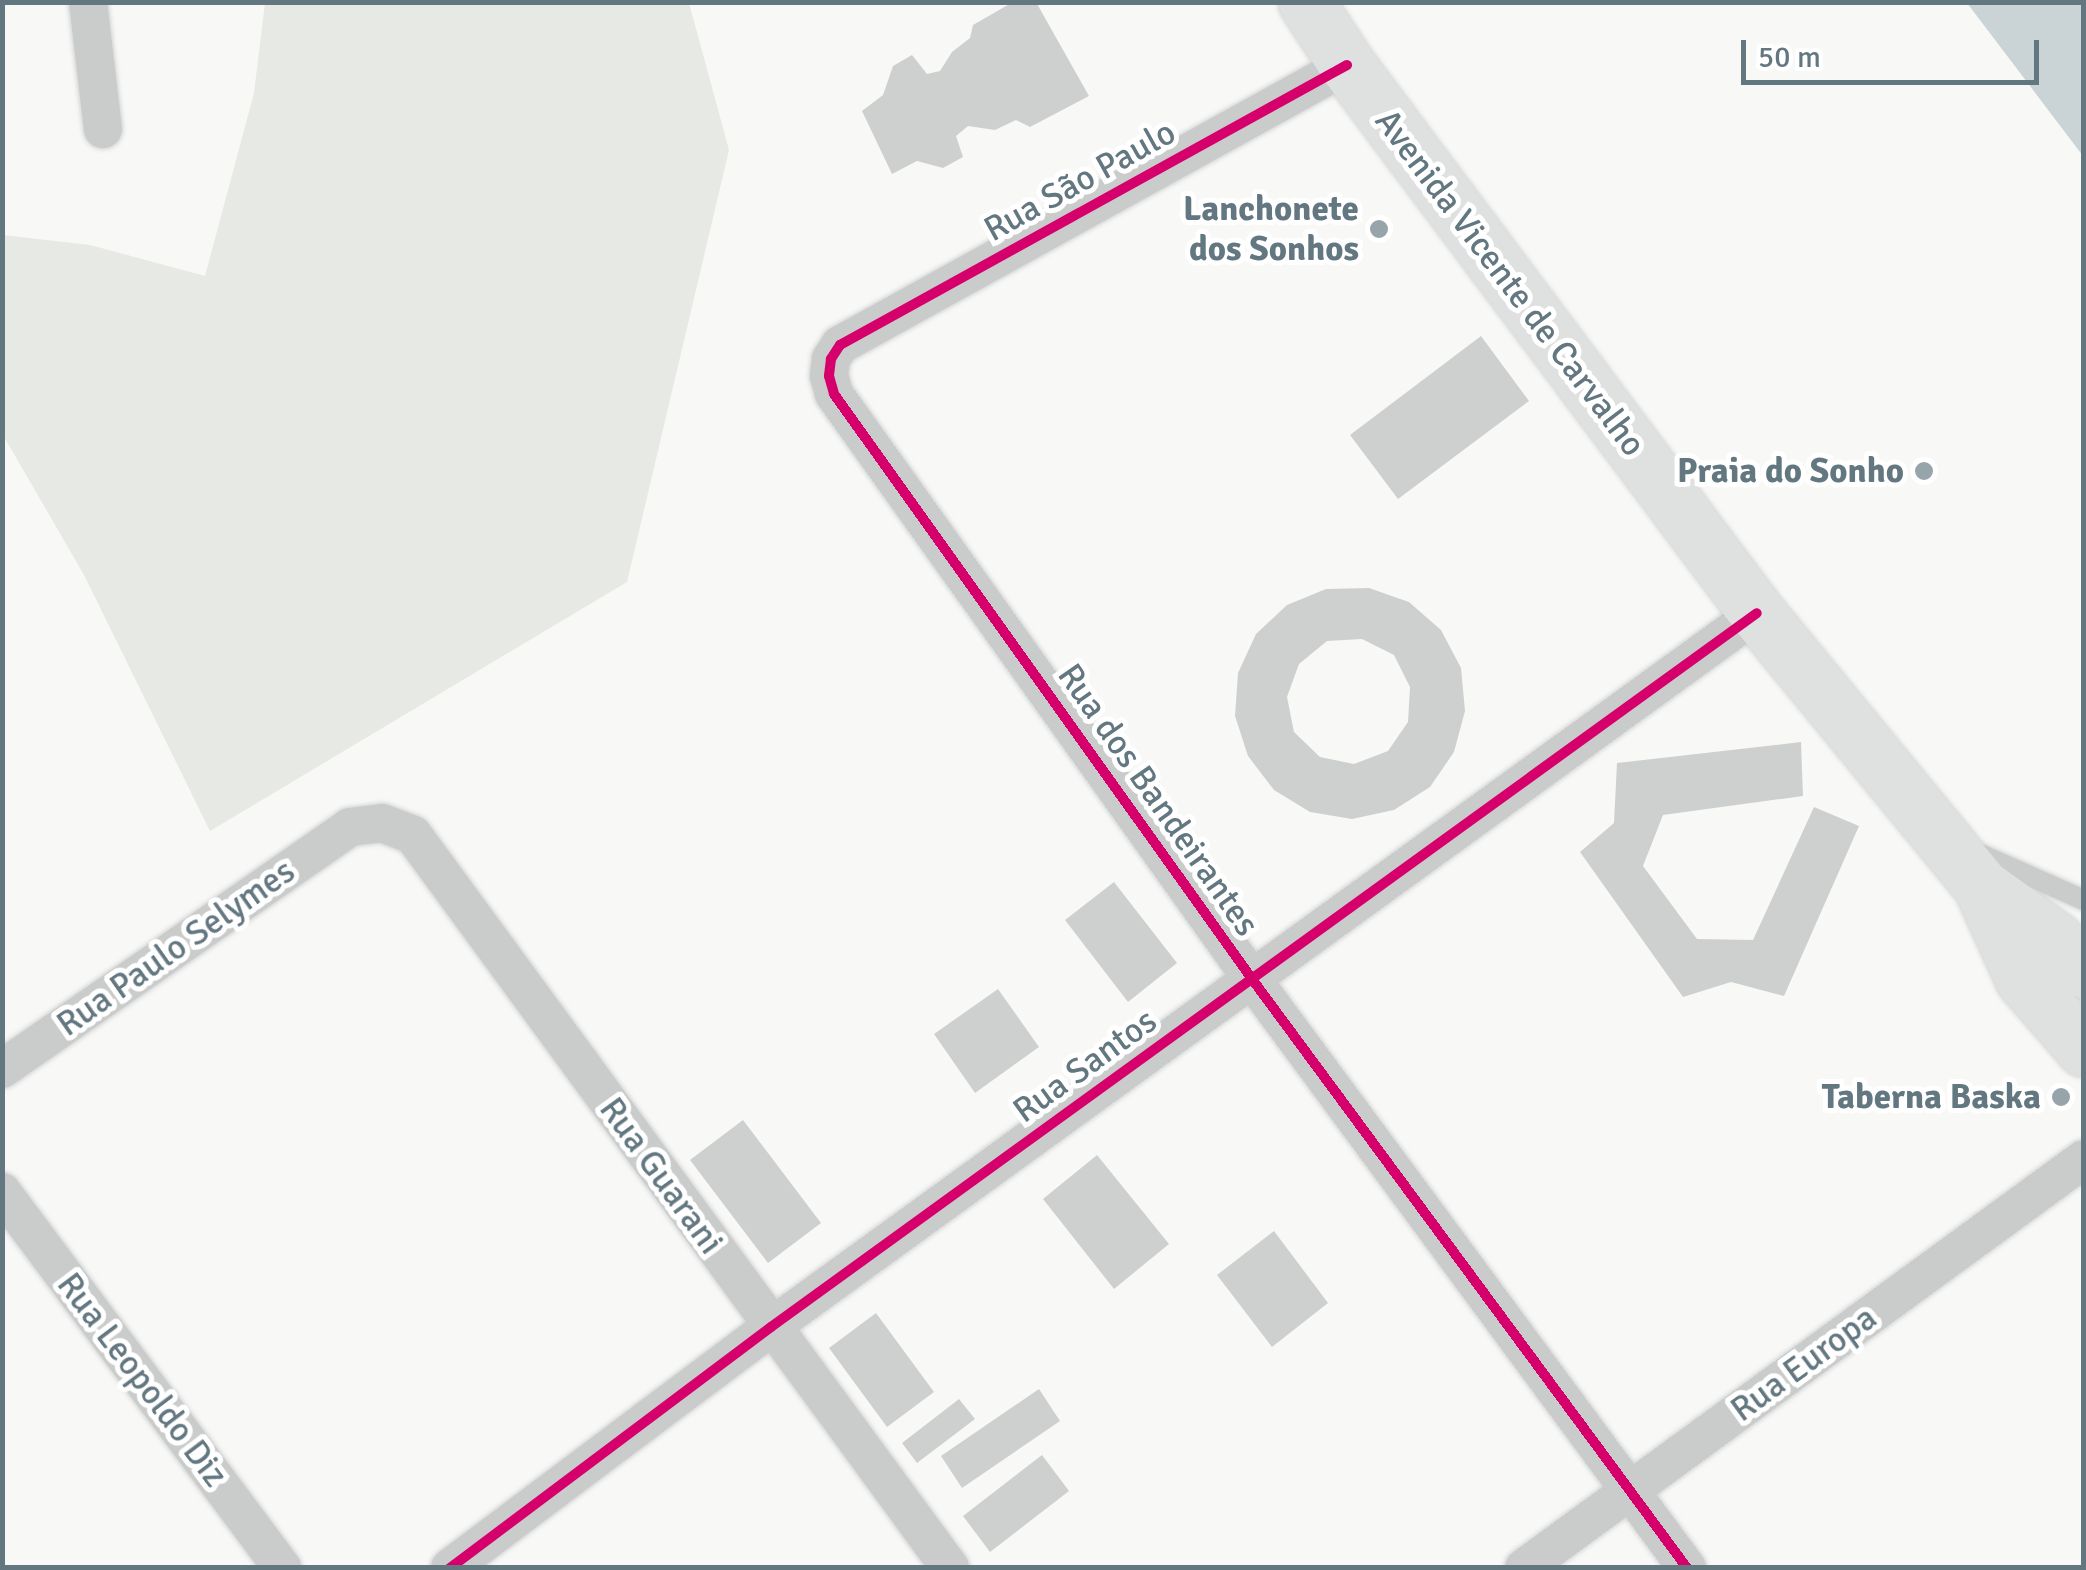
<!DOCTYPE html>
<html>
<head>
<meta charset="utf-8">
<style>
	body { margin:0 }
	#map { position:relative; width:2086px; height:1570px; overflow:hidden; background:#f8f8f7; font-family:Signika,sans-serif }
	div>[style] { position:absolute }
	.green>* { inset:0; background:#e7e9e4 }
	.water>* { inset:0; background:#cad4d6 }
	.building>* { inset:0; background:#ced0d0 }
	.roads { filter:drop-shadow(0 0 2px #d3d5d5) drop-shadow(0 0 2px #d3d5d5) }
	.lane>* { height:20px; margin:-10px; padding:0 10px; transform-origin:10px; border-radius:10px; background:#cacccc }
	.street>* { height:38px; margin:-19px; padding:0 19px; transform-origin:19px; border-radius:19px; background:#cacccc }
	.secondary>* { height:55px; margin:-27.5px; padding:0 27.5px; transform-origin:27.5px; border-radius:27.5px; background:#dfe0e0 }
	.cycleway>* { height:10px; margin:-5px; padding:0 5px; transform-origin:5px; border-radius:5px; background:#d6006c }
	.dots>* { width:28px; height:28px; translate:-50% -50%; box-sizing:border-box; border:5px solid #fff; border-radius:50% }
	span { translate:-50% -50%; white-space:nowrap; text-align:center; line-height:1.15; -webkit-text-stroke:10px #fff; paint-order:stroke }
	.street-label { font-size:35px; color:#637781 }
	.poi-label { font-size:35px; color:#637781; font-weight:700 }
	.right { translate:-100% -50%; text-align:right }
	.frame { position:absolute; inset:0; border:5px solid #637781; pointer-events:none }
	.scale { position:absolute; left:1741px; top:40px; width:298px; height:45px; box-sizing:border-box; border:5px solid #637781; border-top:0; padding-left:12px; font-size:30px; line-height:35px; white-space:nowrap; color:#637781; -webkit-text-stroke:8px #fff; paint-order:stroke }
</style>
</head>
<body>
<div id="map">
	<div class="green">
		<i style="clip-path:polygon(265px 3px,689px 3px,729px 150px,627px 582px,210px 831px,84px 575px,3px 435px,3px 235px,90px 245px,205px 276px,254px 93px)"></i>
	</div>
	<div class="water">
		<i style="clip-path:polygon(1967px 3px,2083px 3px,2083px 156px)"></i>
	</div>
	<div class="building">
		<i style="clip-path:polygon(1013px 2px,1036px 2px,1089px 96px,1030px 127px,1016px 120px,995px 130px,968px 126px,956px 136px,963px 157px,943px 168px,917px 161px,892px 174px,862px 111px,883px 95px,893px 66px,912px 55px,927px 74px,940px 71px,952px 52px,970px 38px,973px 25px)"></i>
		<i style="clip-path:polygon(1481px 336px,1529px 401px,1398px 499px,1350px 435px)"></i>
		<i style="clip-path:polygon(evenodd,1369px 588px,1409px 602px,1441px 630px,1461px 668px,1465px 711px,1454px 752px,1430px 787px,1394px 810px,1352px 819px,1310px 812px,1274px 790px,1248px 756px,1235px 716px,1238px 673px,1256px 634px,1287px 605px,1326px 589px,1369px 588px,1362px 639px,1394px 655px,1410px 687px,1408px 722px,1388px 751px,1354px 764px,1320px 757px,1294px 732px,1287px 697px,1299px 664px,1327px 641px,1362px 639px)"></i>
		<i style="clip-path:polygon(1801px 742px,1803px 796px,1663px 815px,1643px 866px,1697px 939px,1753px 940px,1814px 807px,1859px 826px,1784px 996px,1731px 982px,1683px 997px,1580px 852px,1614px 823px,1617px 763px)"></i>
		<i style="clip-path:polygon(1114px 882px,1177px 963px,1128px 1002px,1065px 920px)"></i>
		<i style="clip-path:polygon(998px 989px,1039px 1047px,975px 1093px,934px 1034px)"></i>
		<i style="clip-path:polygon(743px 1120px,821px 1223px,768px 1263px,690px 1160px)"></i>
		<i style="clip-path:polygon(1097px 1155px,1169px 1244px,1114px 1289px,1043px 1199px)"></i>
		<i style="clip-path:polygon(1274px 1231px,1328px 1303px,1272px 1347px,1217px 1275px)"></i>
		<i style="clip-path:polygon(876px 1313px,934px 1392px,887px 1427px,829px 1348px)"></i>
		<i style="clip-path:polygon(1039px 1389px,1060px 1421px,962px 1488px,941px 1456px)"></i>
		<i style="clip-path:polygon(959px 1399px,975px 1419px,917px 1463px,902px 1443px)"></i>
		<i style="clip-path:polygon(1042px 1455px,1069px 1491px,990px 1552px,963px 1516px)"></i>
	</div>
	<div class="roads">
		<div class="lane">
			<i style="left:1971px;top:850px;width:124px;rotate:23.9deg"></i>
		</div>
		<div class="street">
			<i style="left:88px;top:2px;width:128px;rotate:83.3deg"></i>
			<i style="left:1347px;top:65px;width:579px;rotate:151.09deg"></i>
			<i style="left:840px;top:345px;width:17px;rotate:123deg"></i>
			<i style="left:831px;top:359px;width:17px;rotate:97deg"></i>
			<i style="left:829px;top:376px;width:19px;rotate:74deg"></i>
			<i style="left:834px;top:394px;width:719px;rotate:54.45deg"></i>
			<i style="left:1252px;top:979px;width:732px;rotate:53.55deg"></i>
			<i style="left:2px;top:1069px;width:424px;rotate:-34.8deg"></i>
			<i style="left:350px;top:827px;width:32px;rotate:-7deg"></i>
			<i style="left:382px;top:823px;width:33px;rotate:21deg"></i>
			<i style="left:413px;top:835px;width:909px;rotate:53.77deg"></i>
			<i style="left:2px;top:1192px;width:469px;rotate:53.3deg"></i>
			<i style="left:450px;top:1568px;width:401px;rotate:-36.9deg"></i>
			<i style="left:771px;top:1327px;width:1217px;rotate:-35.91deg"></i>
			<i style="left:1524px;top:1568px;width:693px;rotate:-36.14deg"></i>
		</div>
		<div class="secondary">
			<i style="left:1306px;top:2px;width:75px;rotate:56.9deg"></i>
			<i style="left:1347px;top:65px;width:684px;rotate:53.2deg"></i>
			<i style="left:1757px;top:613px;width:353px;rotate:50.6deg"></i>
			<i style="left:1981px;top:886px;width:102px;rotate:65.7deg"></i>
			<i style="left:2023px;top:979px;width:93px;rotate:48.9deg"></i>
			<i style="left:1984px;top:888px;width:87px;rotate:35.7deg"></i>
			<i style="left:2055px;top:939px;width:42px;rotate:46.9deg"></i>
		</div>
	</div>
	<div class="cycleway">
		<i style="left:1347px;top:65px;width:579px;rotate:151.09deg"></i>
		<i style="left:840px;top:345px;width:17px;rotate:123deg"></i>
		<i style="left:831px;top:359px;width:17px;rotate:97deg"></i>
		<i style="left:829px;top:376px;width:19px;rotate:74deg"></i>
		<i style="left:834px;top:394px;width:719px;rotate:54.45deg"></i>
		<i style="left:1252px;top:979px;width:732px;rotate:53.55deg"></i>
		<i style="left:450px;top:1568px;width:401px;rotate:-36.9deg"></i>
		<i style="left:771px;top:1327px;width:1217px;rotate:-35.91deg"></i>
	</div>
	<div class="dots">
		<i style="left:1379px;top:229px;background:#97a4aa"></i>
		<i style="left:1924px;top:471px;background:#97a4aa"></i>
		<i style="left:2061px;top:1097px;background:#97a4aa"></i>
	</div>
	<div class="street-label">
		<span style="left:1080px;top:181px;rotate:-29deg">Rua São Paulo</span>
		<span style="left:1510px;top:283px;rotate:53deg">Avenida Vicente de Carvalho</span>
		<span style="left:1158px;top:800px;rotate:55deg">Rua dos Bandeirantes</span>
		<span style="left:176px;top:948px;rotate:-35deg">Rua Paulo Selymes</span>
		<span style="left:1085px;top:1066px;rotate:-36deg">Rua Santos</span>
		<span style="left:661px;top:1176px;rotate:54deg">Rua Guarani</span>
		<span style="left:1804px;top:1364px;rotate:-36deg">Rua Europa</span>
		<span style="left:142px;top:1380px;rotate:53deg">Rua Leopoldo Diz</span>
	</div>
	<div class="poi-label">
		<span class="right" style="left:1359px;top:229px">Lanchonete<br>dos Sonhos</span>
		<span class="right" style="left:1904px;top:471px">Praia do Sonho</span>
		<span class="right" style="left:2041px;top:1097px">Taberna Baska</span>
	</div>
	<div class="frame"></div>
	<div class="scale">50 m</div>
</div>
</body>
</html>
